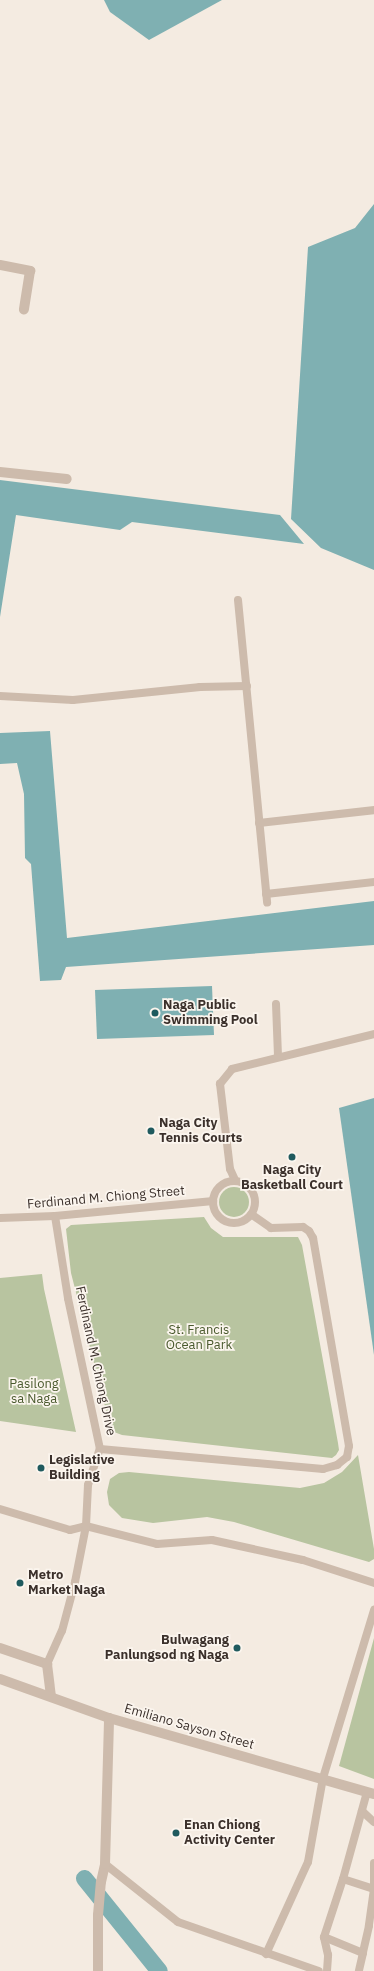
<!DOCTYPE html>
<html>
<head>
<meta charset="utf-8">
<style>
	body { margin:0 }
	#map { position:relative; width:374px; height:1971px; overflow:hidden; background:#f4ebe1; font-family:"IBM Plex Sans",sans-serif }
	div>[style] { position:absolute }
	.green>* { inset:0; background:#b8c4a0 }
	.round { border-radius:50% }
	.water>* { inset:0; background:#7fb0b2 }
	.canal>* { height:17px; margin:-8.5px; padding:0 8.5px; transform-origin:8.5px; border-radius:8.5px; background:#7fb0b2 }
	.service>* { height:8px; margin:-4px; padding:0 4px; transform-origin:4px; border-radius:4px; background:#cdbbac }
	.service>.ring { margin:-4px; padding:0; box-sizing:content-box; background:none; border:8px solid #cdbbac; border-radius:50% }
	.minor>* { height:10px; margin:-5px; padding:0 5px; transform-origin:5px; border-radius:5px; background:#cdbbac }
	.dots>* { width:11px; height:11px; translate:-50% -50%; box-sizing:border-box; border:2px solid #fbf5ee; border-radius:50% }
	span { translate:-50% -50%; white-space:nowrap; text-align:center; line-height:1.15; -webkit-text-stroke:3.5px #fbf5ee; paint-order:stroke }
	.poi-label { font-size:13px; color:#3b302b; font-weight:700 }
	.left { translate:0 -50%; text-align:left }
	.right { translate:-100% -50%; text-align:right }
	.street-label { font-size:13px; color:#3b302b }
	.park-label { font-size:13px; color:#4a5a2e }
</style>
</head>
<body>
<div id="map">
	<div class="green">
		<i class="round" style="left:219px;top:1187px;width:30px;height:30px"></i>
		<i style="clip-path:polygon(204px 1217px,211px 1228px,223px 1237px,298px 1237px,302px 1245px,338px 1443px,339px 1450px,336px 1455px,332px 1458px,122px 1435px,114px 1432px,110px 1426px,71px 1273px,66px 1229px,71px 1225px)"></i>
		<i style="clip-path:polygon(42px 1274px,44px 1289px,76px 1432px,0 1421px,0 1278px)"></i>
		<i style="clip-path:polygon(358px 1455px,374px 1549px,374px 1559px,369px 1562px,234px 1522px,207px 1517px,153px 1523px,122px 1518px,109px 1505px,107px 1492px,110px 1479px,119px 1473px,129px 1472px,300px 1488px,324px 1483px,342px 1472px)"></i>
		<i style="clip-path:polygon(374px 1638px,374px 1779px,339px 1766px)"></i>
	</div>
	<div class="water">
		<i style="clip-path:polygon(104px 0,222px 0,149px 40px,110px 12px)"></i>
		<i style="clip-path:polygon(374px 204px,374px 570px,321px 548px,291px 519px,308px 247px,355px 228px)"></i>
		<i style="clip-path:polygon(0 480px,280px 515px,304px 544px,132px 522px,120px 530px,16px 515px,0 617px)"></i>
		<i style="clip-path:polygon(50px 731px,67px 938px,374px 901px,374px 945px,66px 967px,61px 980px,40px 981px,31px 864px,25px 858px,24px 794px,17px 763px,0 764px,0 733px)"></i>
		<i style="clip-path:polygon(212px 986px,214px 1035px,97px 1039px,95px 990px)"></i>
		<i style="clip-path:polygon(374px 1098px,374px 1355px,339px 1108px)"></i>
	</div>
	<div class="canal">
		<i style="left:84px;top:1878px;width:119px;rotate:51.1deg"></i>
	</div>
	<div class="service">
		<i style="left:238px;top:600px;width:304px;rotate:84.5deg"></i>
		<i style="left:0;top:696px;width:73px;rotate:3.1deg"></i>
		<i style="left:73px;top:700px;width:128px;rotate:-5.8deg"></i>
		<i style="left:200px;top:687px;width:47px;rotate:-1.2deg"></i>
		<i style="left:259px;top:823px;width:116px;rotate:-6.4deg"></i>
		<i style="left:266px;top:894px;width:109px;rotate:-6.3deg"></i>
		<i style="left:276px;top:1004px;width:53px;rotate:87.8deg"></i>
		<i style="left:235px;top:1180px;width:12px;rotate:-114deg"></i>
		<i style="left:230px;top:1169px;width:86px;rotate:-96.7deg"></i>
		<i style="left:220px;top:1084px;width:19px;rotate:-51deg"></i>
		<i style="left:232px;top:1069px;width:146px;rotate:-13.8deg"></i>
		<i class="ring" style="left:213px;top:1181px;width:34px;height:34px"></i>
		<i style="left:0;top:1218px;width:55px;rotate:-2.1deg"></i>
		<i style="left:55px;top:1216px;width:159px;rotate:-5.4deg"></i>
		<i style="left:100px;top:1449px;width:224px;rotate:5.1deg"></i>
		<i style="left:323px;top:1469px;width:15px;rotate:-16deg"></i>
		<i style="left:337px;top:1465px;width:13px;rotate:-39deg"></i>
		<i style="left:347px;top:1457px;width:11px;rotate:-80deg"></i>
		<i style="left:349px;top:1446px;width:211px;rotate:-99.8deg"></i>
		<i style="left:313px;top:1238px;width:8px;rotate:-120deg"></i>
		<i style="left:309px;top:1231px;width:7px;rotate:-146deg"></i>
		<i style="left:303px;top:1227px;width:32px;rotate:178deg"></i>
		<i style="left:271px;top:1228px;width:24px;rotate:-145deg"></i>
		<i style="left:0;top:1509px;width:73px;rotate:16.7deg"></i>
		<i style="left:70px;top:1530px;width:16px;rotate:-14deg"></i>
		<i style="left:86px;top:1526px;width:73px;rotate:14.2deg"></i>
		<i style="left:157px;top:1544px;width:55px;rotate:-4.2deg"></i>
		<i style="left:212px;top:1540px;width:93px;rotate:12.4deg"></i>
		<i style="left:303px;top:1560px;width:75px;rotate:17.9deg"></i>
		<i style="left:47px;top:1664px;width:36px;rotate:-66deg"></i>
		<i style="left:62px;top:1631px;width:51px;rotate:-75.1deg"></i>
		<i style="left:75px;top:1582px;width:57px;rotate:-78.9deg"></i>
		<i style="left:86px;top:1526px;width:41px;rotate:-87.2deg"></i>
		<i style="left:88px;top:1485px;width:38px;rotate:-72deg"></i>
		<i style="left:100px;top:1449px;width:154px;rotate:-102deg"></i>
		<i style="left:68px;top:1298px;width:83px;rotate:-99deg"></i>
		<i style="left:362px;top:1811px;width:16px;rotate:43deg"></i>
		<i style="left:105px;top:1864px;width:93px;rotate:38.5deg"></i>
		<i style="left:178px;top:1922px;width:149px;rotate:19.2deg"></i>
		<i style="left:343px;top:1879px;width:33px;rotate:18deg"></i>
		<i style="left:374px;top:1889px;width:37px;rotate:98deg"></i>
		<i style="left:369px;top:1926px;width:28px;rotate:103deg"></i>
		<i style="left:374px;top:1889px;width:26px;rotate:-90deg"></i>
		<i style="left:324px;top:1937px;width:42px;rotate:22.3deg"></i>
		<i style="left:363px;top:1953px;width:18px;rotate:103deg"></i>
		<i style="left:266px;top:1954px;width:101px;rotate:-65.5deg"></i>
		<i style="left:308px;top:1862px;width:85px;rotate:-79.9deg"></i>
		<i style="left:323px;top:1778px;width:176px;rotate:-73.1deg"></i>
		<i style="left:327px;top:1971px;width:16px;rotate:-86deg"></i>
		<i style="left:328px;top:1955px;width:18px;rotate:-103deg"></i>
		<i style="left:324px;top:1937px;width:61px;rotate:-71.9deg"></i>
		<i style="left:343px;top:1879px;width:90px;rotate:-74.6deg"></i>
	</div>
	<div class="minor">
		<i style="left:0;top:265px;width:31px;rotate:11deg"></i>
		<i style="left:30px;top:271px;width:39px;rotate:99deg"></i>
		<i style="left:0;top:472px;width:67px;rotate:6deg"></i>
		<i style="left:0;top:1648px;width:50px;rotate:18.8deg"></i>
		<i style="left:47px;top:1664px;width:32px;rotate:83deg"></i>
		<i style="left:0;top:1679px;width:116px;rotate:19.7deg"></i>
		<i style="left:109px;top:1718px;width:276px;rotate:16deg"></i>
		<i style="left:98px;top:1971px;width:56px;rotate:-90deg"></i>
		<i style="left:98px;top:1915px;width:33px;rotate:-85deg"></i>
		<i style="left:101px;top:1882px;width:18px;rotate:-77deg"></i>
		<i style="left:105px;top:1864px;width:146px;rotate:-88.4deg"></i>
	</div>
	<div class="dots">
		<i style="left:155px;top:1013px;background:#1f5a5e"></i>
		<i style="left:151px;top:1131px;background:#1f5a5e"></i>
		<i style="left:292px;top:1157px;background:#1f5a5e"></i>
		<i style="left:41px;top:1468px;background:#1f5a5e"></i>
		<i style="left:20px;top:1583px;background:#1f5a5e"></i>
		<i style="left:237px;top:1648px;background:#1f5a5e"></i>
		<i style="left:176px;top:1833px;background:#1f5a5e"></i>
	</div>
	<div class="poi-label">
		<span class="left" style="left:163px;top:1013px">Naga Public<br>Swimming Pool</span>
		<span class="left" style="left:159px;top:1131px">Naga City<br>Tennis Courts</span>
		<span style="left:292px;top:1178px">Naga City<br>Basketball Court</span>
		<span class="left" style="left:49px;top:1468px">Legislative<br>Building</span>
		<span class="left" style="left:28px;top:1583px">Metro<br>Market Naga</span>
		<span class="right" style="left:229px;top:1648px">Bulwagang<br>Panlungsod ng Naga</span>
		<span class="left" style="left:184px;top:1833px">Enan Chiong<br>Activity Center</span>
	</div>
	<div class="street-label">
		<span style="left:106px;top:1198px;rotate:-5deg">Ferdinand M. Chiong Street</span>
		<span style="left:95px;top:1361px;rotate:78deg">Ferdinand M. Chiong Drive</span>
		<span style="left:189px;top:1727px;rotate:16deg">Emiliano Sayson Street</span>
	</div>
	<div class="park-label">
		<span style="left:199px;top:1338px">St. Francis<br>Ocean Park</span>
		<span style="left:34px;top:1392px">Pasilong<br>sa Naga</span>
	</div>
</div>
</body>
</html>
